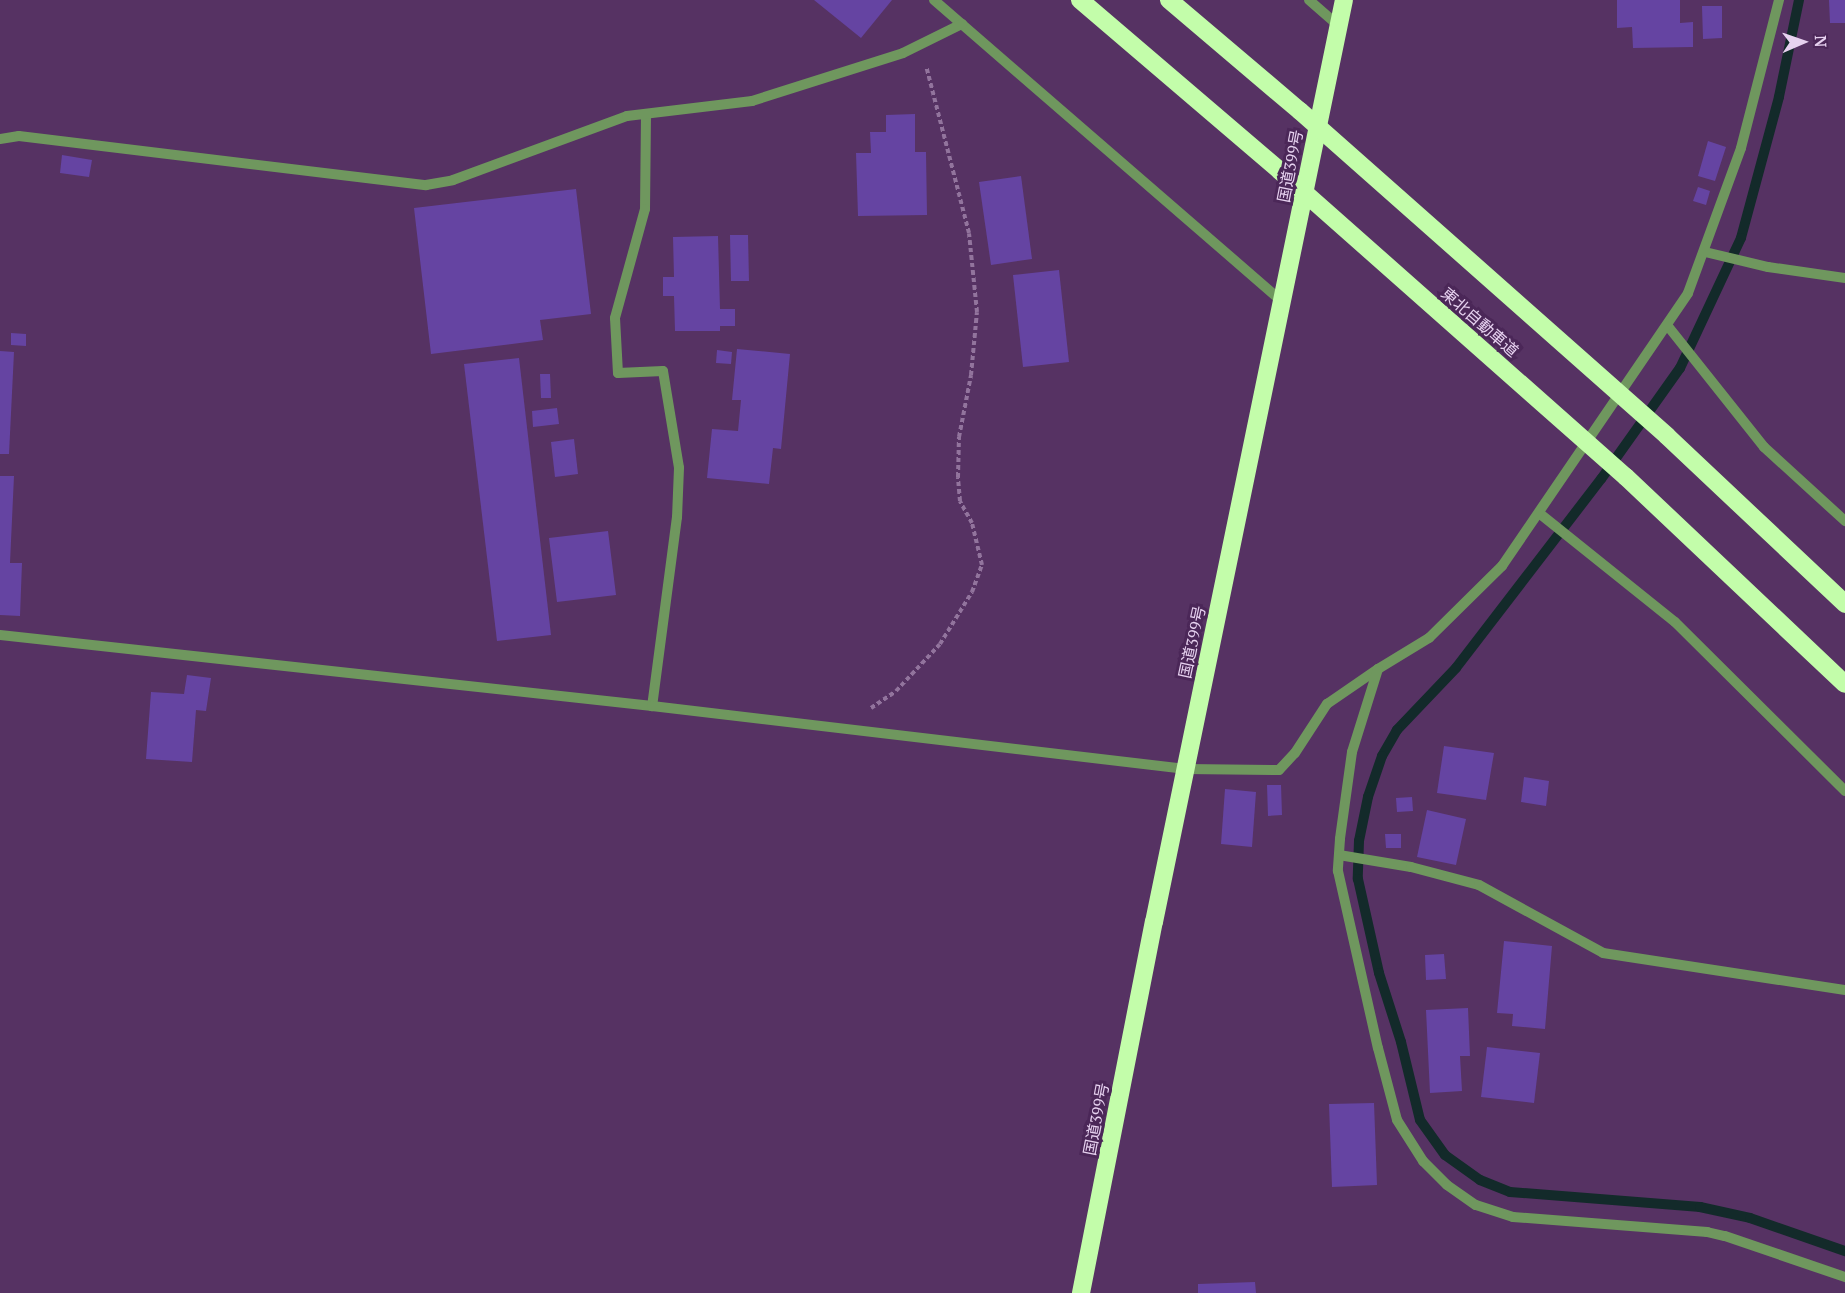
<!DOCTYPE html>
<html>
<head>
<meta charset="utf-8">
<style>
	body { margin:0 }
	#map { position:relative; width:1845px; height:1293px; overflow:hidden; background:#563263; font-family:"PT Serif","Noto Sans JP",serif }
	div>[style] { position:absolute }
	.stream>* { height:10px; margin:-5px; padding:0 5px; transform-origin:5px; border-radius:5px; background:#132a2a }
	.building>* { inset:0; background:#6544a2 }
	.path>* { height:4px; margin-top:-2px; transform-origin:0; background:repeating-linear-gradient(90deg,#92749d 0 4.5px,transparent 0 7.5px) }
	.minor>* { height:10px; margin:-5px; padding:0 5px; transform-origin:5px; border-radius:5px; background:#6f975e }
	.highway>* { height:18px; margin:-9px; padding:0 9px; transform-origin:9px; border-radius:9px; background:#c3fdaa }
	.highway-bridge>* { height:18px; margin:-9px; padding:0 9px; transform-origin:9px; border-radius:9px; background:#c3fdaa }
	span { translate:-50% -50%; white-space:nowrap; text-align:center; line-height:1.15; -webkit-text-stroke:6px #4b2758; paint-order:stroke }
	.street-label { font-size:16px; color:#e7d2f0 }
	.north { position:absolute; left:1773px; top:12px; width:60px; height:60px; -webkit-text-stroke:4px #4b2758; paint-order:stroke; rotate:88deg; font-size:16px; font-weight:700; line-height:24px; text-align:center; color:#e7d2f0 }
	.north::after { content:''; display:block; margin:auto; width:21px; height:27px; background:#e7d2f0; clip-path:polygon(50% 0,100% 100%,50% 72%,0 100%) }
</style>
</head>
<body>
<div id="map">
	<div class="stream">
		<i style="left:1799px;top:0;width:99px;rotate:101.7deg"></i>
		<i style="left:1779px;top:97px;width:146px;rotate:105.1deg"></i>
		<i style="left:1741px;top:238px;width:144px;rotate:115.1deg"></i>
		<i style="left:1680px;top:368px;width:136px;rotate:125.4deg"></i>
		<i style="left:1601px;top:479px;width:238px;rotate:127.5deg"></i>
		<i style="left:1456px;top:668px;width:86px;rotate:133.6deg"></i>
		<i style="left:1397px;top:730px;width:30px;rotate:120deg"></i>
		<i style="left:1382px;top:756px;width:43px;rotate:108.9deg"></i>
		<i style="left:1368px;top:797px;width:45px;rotate:101.6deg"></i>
		<i style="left:1359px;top:841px;width:38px;rotate:92deg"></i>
		<i style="left:1358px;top:879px;width:96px;rotate:77.4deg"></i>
		<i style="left:1379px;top:973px;width:72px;rotate:72.3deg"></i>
		<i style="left:1401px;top:1042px;width:80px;rotate:76.3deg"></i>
		<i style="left:1420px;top:1120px;width:43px;rotate:54.5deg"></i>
		<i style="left:1445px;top:1155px;width:43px;rotate:35.5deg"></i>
		<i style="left:1480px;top:1180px;width:32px;rotate:22deg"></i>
		<i style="left:1510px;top:1192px;width:191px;rotate:4.5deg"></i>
		<i style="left:1700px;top:1207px;width:51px;rotate:12.4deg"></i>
		<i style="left:1750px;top:1218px;width:101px;rotate:19.2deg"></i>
	</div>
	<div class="building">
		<i style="clip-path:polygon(814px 0,892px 0,861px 38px)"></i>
		<i style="clip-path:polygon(1617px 0,1680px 0,1680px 23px,1693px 22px,1693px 47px,1633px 48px,1632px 27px,1617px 28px)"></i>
		<i style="clip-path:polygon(1829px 0,1845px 0,1845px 23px,1830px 23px)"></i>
		<i style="clip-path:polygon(1702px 6px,1722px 6px,1722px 38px,1703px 39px)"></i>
		<i style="clip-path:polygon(915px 114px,915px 152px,926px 152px,927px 215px,858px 216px,856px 153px,871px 153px,870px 132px,886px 132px,886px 115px)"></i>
		<i style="clip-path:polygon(1708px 141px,1726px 147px,1715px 181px,1698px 176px)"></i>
		<i style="clip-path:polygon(62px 155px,92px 160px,89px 177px,60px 173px)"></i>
		<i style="clip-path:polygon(1021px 176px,1032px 259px,991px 265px,979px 182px)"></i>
		<i style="clip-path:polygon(1698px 187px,1710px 191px,1706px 205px,1693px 201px)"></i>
		<i style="clip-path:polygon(576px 189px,591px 314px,540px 320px,543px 340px,431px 354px,414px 208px)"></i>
		<i style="clip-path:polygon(730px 235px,748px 235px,749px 281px,731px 281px)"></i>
		<i style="clip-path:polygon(718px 236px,720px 309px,735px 309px,735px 326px,720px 326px,720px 331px,675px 331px,674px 296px,663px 296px,663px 277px,674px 277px,673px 237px)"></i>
		<i style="clip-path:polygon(1059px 270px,1069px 362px,1023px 367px,1013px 275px)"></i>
		<i style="clip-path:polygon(11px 333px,26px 334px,26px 346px,11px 345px)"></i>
		<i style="clip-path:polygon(737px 349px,790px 354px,781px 449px,773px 448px,769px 484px,707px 478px,712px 429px,738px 431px,741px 400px,732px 400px)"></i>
		<i style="clip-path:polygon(717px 350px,732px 352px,731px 364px,716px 363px)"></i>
		<i style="clip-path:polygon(0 351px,14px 352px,9px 454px,0 454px)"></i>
		<i style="clip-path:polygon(519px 358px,551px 635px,497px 641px,464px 364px)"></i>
		<i style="clip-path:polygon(540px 374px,550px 374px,551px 398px,541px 398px)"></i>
		<i style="clip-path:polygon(557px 408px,559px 424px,533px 427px,532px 411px)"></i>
		<i style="clip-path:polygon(574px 439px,578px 474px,555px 477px,551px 442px)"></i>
		<i style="clip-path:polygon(0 476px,14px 476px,10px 563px,22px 563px,20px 616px,0 615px)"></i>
		<i style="clip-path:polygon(608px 531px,616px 595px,557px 602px,549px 538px)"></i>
		<i style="clip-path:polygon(187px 675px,211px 678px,206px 711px,196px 710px,192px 762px,146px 759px,151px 692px,184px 694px)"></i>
		<i style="clip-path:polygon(1444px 746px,1494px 753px,1486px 800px,1437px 793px)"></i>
		<i style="clip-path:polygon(1524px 777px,1549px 781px,1546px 806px,1521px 802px)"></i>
		<i style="clip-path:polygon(1267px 785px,1281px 785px,1282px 815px,1268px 816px)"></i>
		<i style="clip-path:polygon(1225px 789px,1256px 792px,1252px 847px,1221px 844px)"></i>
		<i style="clip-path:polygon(1412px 797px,1413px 811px,1397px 812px,1396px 798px)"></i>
		<i style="clip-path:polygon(1427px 810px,1466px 819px,1456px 865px,1417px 857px)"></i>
		<i style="clip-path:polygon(1385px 834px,1401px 834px,1401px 848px,1386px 848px)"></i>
		<i style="clip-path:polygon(1504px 941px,1552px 946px,1545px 1029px,1512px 1026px,1513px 1014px,1497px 1013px)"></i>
		<i style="clip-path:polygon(1444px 954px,1446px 979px,1426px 980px,1425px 955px)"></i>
		<i style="clip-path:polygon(1468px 1008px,1470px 1056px,1460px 1056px,1462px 1091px,1430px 1093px,1426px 1010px)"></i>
		<i style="clip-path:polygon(1487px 1047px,1540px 1053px,1534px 1103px,1481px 1097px)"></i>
		<i style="clip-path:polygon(1374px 1103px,1377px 1185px,1332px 1187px,1329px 1104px)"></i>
		<i style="clip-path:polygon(1255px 1282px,1256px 1293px,1198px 1293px,1198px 1284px)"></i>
	</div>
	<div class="path">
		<i style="left:871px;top:708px;width:30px;rotate:-34deg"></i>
		<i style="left:896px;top:691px;width:64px;rotate:-46.9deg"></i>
		<i style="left:940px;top:644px;width:61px;rotate:-58.4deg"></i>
		<i style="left:972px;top:592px;width:29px;rotate:-70deg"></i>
		<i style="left:982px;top:565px;width:43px;rotate:-103.4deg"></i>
		<i style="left:972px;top:523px;width:25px;rotate:-119deg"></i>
		<i style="left:960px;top:501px;width:24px;rotate:-95deg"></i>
		<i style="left:958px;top:477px;width:40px;rotate:-88.6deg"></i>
		<i style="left:959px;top:437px;width:63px;rotate:-79deg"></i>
		<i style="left:971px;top:375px;width:63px;rotate:-84.6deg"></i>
		<i style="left:977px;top:312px;width:79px;rotate:-95.8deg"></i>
		<i style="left:969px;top:233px;width:172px;rotate:-104.4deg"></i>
	</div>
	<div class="minor">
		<i style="left:934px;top:0;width:462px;rotate:40.9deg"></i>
		<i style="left:1309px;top:0;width:38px;rotate:41deg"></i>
		<i style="left:646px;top:114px;width:95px;rotate:90.6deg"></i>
		<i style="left:645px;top:209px;width:113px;rotate:105.4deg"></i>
		<i style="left:615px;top:318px;width:55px;rotate:86.9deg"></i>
		<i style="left:618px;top:373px;width:45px;rotate:-2.5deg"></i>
		<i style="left:663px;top:371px;width:98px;rotate:80.6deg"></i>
		<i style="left:679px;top:468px;width:49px;rotate:92.3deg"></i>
		<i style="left:677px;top:517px;width:191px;rotate:97.5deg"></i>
		<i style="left:0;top:139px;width:19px;rotate:-9deg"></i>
		<i style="left:19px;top:136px;width:410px;rotate:6.9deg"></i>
		<i style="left:426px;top:185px;width:27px;rotate:-10deg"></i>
		<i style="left:453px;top:180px;width:185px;rotate:-20.2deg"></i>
		<i style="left:627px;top:116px;width:126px;rotate:-6.8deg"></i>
		<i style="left:752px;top:101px;width:158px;rotate:-17.6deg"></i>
		<i style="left:903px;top:53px;width:66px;rotate:-26.2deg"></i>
		<i style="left:1705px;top:252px;width:65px;rotate:13.4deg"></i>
		<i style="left:1768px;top:267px;width:78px;rotate:8.1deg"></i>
		<i style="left:1667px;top:325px;width:156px;rotate:51.5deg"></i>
		<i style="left:1764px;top:447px;width:110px;rotate:42.4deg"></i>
		<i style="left:1539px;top:513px;width:174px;rotate:38.7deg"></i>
		<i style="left:1675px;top:622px;width:240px;rotate:44.8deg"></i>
		<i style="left:0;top:635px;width:656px;rotate:6.21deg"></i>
		<i style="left:652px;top:706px;width:538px;rotate:6.73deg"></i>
		<i style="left:1186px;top:769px;width:93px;rotate:0.6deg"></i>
		<i style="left:1279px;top:770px;width:23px;rotate:-47deg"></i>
		<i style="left:1295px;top:753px;width:59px;rotate:-56.9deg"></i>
		<i style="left:1327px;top:704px;width:62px;rotate:-34.5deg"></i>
		<i style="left:1378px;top:669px;width:60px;rotate:-31.3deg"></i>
		<i style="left:1429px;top:638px;width:103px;rotate:-44.6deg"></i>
		<i style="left:1502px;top:566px;width:330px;rotate:-55.7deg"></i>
		<i style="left:1688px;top:293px;width:154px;rotate:-69.9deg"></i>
		<i style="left:1741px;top:148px;width:153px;rotate:-75.6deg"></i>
		<i style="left:1378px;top:669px;width:87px;rotate:107.4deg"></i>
		<i style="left:1352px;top:752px;width:88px;rotate:97.9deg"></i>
		<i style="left:1340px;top:839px;width:32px;rotate:94deg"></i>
		<i style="left:1338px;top:871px;width:181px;rotate:77.3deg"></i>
		<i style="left:1378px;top:1048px;width:74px;rotate:75.2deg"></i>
		<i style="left:1397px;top:1120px;width:49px;rotate:57.6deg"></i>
		<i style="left:1423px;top:1161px;width:34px;rotate:45deg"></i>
		<i style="left:1447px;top:1185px;width:35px;rotate:35deg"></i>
		<i style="left:1476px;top:1205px;width:39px;rotate:18deg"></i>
		<i style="left:1513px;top:1217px;width:195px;rotate:4.4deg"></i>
		<i style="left:1707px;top:1232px;width:18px;rotate:13deg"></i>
		<i style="left:1725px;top:1236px;width:127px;rotate:18.9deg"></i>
		<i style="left:1339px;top:855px;width:73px;rotate:9.5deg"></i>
		<i style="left:1411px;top:867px;width:70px;rotate:14.8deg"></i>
		<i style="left:1479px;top:885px;width:141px;rotate:28.7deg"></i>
		<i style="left:1603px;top:953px;width:245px;rotate:8.7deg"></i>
	</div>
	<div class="highway">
		<i style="left:1080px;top:0;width:263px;rotate:40.5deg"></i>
		<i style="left:1169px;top:0;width:172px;rotate:40.3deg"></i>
		<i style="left:1667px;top:436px;width:245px;rotate:43.3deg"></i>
		<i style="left:1626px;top:477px;width:301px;rotate:43.4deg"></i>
		<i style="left:1081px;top:1293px;width:378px;rotate:-78.9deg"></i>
		<i style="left:1154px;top:922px;width:941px;rotate:-78.36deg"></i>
	</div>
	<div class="highway-bridge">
		<i style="left:1300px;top:111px;width:490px;rotate:41.5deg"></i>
		<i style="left:1280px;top:171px;width:462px;rotate:41.5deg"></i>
	</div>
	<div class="street-label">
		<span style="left:1290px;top:166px;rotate:-79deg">国道399号</span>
		<span style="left:1480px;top:322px;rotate:41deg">東北自動車道</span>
		<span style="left:1192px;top:642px;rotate:-78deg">国道399号</span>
		<span style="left:1096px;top:1119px;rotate:-79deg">国道399号</span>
	</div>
	<div class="north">N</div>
</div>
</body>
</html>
